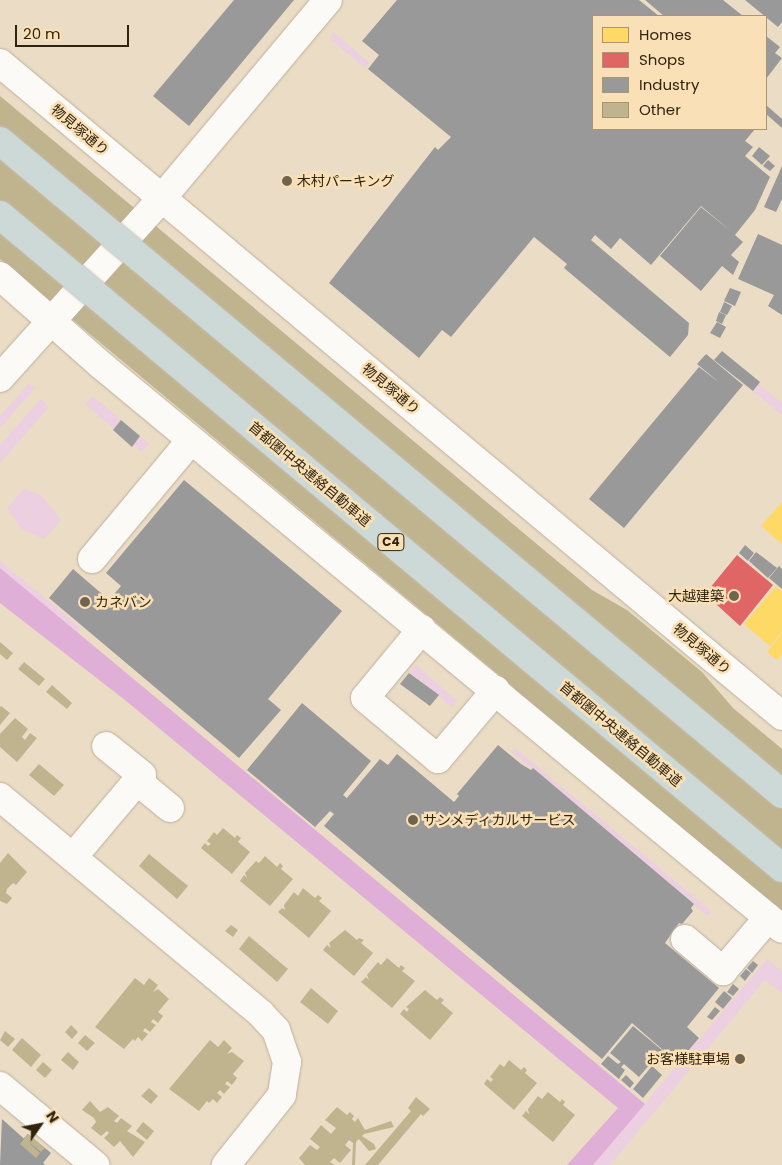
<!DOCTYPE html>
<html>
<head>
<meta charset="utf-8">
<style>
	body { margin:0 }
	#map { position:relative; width:782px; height:1165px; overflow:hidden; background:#ebdcc5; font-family:Poppins,"Noto Sans JP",sans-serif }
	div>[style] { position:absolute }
	.green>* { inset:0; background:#eccfe0 }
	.forest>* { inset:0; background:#dfafd8 }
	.homes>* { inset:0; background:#ffd966 }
	.shops>* { inset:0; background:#e06666 }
	.industry>* { inset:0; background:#999 }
	.building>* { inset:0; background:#c0b48f }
	.roads { filter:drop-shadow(0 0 1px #bdb09c) drop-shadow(0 0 1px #bdb09c) }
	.minor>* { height:28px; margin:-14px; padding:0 14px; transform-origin:14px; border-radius:14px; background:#fcfaf6 }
	.bridges { filter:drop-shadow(0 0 1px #c6beb2) drop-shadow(0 0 1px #c6beb2) }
	.highway-bridge>* { height:28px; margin:-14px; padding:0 14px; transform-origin:14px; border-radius:14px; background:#cdd9d6 }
	.dots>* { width:14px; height:14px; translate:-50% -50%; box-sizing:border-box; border:2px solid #fae0b6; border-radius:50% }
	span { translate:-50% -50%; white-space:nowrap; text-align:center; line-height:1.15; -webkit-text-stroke:5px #fae0b6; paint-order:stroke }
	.shield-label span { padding:1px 4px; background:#fae0b6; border:1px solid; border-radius:4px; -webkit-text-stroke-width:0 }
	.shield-label { font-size:12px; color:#30240f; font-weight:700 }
	.street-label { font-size:14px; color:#30240f }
	.poi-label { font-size:14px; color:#30240f }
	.left { translate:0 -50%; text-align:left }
	.right { translate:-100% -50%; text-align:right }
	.legend { position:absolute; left:592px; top:15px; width:175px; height:115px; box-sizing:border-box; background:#fae0b6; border:1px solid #a99573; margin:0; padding:6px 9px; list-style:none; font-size:15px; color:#30240f }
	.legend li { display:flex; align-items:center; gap:10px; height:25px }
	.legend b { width:25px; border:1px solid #a99573 }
	.north { position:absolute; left:15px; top:1100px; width:50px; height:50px; -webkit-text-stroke:4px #fae0b6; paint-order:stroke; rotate:57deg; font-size:14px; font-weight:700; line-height:20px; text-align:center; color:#30240f }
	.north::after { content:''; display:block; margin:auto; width:18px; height:22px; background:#30240f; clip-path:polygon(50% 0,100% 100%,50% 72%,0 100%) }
	.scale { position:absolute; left:15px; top:25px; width:114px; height:22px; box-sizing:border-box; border:2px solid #30240f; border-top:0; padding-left:6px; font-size:15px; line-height:18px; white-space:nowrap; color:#30240f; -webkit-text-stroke:4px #fae0b6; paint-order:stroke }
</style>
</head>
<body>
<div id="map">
	<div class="green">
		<i style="clip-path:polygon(333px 32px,370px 63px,365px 68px,330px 39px)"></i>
		<i style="clip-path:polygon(29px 383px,35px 388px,0 428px,0 416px)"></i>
		<i style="clip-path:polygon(758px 384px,782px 403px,782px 415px,753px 391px)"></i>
		<i style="clip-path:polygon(93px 396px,149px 444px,142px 452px,133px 445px,140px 436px,121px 420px,114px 429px,85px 404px)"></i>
		<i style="clip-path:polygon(41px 399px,49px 407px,0 463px,0 445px)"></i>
		<i style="clip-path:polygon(24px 489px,41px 495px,61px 520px,44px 539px,21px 529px,7px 508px)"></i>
		<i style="clip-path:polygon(0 561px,81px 628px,77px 632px,0 568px)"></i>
		<i style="clip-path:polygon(416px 665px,457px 701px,452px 707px,410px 672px)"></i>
		<i style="clip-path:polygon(515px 748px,711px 911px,707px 916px,512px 752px)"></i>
		<i style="clip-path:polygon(767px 959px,782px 971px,782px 993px,765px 980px,610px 1165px,593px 1165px)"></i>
	</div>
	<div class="forest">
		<i style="clip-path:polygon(0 568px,645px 1104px,593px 1165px,567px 1165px,618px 1108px,125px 700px,0 603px)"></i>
	</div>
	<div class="homes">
		<i style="clip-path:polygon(782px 502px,782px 544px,761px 526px)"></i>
		<i style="clip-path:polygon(776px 586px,782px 592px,782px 632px,770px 646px,744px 624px)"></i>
		<i style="clip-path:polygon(782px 633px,782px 654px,777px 660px,767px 652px)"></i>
	</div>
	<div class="shops">
		<i style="clip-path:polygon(737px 555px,773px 585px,740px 626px,705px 594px)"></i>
	</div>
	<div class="industry">
		<i style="clip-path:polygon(234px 0,294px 0,189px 126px,153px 96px)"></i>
		<i style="clip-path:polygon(397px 0,639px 0,659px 16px,593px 16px,593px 129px,755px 129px,745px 141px,753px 147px,745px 156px,770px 177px,755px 210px,735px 235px,743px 242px,731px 255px,739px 262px,733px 275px,722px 266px,701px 291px,660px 256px,701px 207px,732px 232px,701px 206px,651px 265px,620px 238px,611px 249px,595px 235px,591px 240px,689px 323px,688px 335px,670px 357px,564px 268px,567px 264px,534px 237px,451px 337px,442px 330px,419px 358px,329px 283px,435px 147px,438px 150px,451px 137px,368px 69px,379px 55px,362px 41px)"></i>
		<i style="clip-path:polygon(645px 0,723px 0,743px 16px,664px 16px)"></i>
		<i style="clip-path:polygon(745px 0,782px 0,782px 22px,778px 27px)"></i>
		<i style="clip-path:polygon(766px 36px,780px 47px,775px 53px,782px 58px,766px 79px)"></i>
		<i style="clip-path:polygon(766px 105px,782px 119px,782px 128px,766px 114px)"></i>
		<i style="clip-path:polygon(759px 147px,770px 156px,762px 165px,752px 156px)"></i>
		<i style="clip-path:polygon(768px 160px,775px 166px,770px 171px,763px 166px)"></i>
		<i style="clip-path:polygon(782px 166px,782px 199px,776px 212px,764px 207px)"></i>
		<i style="clip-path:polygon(758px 234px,782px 245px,782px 315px,768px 306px,774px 295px,738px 279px)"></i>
		<i style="clip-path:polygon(730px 288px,741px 292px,735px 306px,724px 301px)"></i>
		<i style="clip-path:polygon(724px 302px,732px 306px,727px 315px,720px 312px)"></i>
		<i style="clip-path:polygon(719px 312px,726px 315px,722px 324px,716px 321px)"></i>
		<i style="clip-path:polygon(717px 322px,726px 327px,720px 338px,710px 333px)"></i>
		<i style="clip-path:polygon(722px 351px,760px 382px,753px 391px,714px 360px)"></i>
		<i style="clip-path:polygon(706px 354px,743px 385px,624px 528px,589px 499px,699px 367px,720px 383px,697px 364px)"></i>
		<i style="clip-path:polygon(121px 420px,140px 436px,132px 447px,113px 430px)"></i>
		<i style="clip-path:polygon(184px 480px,342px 611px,268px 699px,281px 710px,239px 758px,49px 598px,73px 569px,109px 600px,121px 586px,106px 573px)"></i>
		<i style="clip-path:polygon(745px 545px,754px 553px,748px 561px,739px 553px)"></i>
		<i style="clip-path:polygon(756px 552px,777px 568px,768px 578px,749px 561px)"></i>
		<i style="clip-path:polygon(779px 566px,782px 569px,782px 589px,769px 578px)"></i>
		<i style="clip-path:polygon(409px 673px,439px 695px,430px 706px,400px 684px)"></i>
		<i style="clip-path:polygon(302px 703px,371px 761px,343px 795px,347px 798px,380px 759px,388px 765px,397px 754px,454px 802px,459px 796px,457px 794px,498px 745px,521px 764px,531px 770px,533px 768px,694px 904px,691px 908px,693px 911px,682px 924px,679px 923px,665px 943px,719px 988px,687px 1027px,699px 1038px,678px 1063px,632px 1023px,602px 1059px,324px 826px,334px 814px,330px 811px,315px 827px,247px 770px)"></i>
		<i style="clip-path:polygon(753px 961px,758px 965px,752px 973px,747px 968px)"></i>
		<i style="clip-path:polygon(746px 969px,751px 973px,745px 981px,740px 976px)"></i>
		<i style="clip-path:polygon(733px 984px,739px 989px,733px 996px,727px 992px)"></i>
		<i style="clip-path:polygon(724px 991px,732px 998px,723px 1009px,715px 1002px)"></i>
		<i style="clip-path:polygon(715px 1007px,720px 1011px,712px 1020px,707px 1017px)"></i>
		<i style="clip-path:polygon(633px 1026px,662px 1050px,639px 1077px,624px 1064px,621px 1067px,625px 1070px,619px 1079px,601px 1064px,608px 1056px,618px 1064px,621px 1062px,610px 1053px)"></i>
		<i style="clip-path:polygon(652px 1066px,662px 1075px,643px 1098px,633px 1089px)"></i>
		<i style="clip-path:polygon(626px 1075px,634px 1083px,630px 1088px,621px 1080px)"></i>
		<i style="clip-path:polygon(2px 1119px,40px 1153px,24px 1138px,28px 1134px,51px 1153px,43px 1163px,45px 1165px,0 1165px)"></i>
	</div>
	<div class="building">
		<i style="clip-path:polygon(0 96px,592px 590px,627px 610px,702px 672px,733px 708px,782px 749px,782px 911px,653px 804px,534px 714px,512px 686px,0 259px)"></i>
		<i style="clip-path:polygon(0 642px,13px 653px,7px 660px,0 654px)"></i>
		<i style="clip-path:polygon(24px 662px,45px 679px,39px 686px,18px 669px)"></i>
		<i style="clip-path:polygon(52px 685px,72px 703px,67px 709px,46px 692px)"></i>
		<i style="clip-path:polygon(1px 706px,10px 713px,0 725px,0 707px)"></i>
		<i style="clip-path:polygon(15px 718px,28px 729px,22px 737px,25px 740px,30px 733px,37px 738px,17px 762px,0 747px,0 734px)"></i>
		<i style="clip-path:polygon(39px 764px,64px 785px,54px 796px,29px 775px)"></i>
		<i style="clip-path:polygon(223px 828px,235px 838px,237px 835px,241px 838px,238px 842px,250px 852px,232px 874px,201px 848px,205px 843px,208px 846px,211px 844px,207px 841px,214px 832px,217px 835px)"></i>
		<i style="clip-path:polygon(8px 853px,27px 872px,16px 885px,13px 883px,7px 889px,6px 893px,12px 898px,7px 904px,0 901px,0 863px)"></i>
		<i style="clip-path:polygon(149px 854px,188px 886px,177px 899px,139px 866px)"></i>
		<i style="clip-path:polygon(265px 856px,277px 867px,280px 863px,283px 866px,281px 869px,293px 879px,270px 906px,240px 881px,244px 875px,247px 878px,245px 873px,256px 861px,259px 863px)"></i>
		<i style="clip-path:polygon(303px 888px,315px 898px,318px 895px,322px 898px,319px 901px,331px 911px,309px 938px,278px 912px,282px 908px,285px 910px,284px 905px,294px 892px,298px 896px)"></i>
		<i style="clip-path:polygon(231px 925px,238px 930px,233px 937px,225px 931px)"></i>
		<i style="clip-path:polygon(345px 930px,357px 940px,359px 938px,364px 940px,361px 943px,373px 953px,354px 976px,323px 950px,327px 945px,331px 948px,329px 943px)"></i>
		<i style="clip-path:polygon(249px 936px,288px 969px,277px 982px,239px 949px)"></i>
		<i style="clip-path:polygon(387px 958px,399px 968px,401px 965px,405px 968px,402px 971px,415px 981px,392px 1008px,361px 982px,366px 977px,369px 980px,367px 975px,378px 962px,381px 965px)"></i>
		<i style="clip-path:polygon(135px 978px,144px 985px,149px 978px,158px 985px,153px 992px,158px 989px,169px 999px,158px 1012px,163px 1016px,158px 1023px,153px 1019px,151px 1022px,156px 1025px,150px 1032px,145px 1028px,143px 1031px,148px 1034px,142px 1041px,138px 1037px,135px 1041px,133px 1039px,124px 1049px,95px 1027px)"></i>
		<i style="clip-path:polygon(311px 988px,338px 1011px,328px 1024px,300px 1002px)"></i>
		<i style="clip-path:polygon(425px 990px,437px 1000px,440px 997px,444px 1000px,441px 1003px,453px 1013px,430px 1040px,400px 1014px,404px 1009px,407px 1012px,409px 1009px,406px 1007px)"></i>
		<i style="clip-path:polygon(71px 1025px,78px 1032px,72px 1039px,65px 1032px)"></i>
		<i style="clip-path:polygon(5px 1031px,15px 1039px,8px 1047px,0 1040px)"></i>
		<i style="clip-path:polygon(85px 1035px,95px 1043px,87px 1051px,78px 1043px)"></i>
		<i style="clip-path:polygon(22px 1038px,41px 1055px,31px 1067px,12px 1050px)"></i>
		<i style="clip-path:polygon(210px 1040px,218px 1047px,224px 1040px,232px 1048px,227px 1054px,232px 1052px,244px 1061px,233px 1074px,237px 1078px,232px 1085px,227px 1081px,225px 1084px,230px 1087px,224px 1094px,220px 1090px,217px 1093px,222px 1097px,217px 1103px,213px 1099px,209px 1103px,207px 1101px,199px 1111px,169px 1089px)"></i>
		<i style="clip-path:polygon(68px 1052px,79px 1062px,73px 1070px,61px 1060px)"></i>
		<i style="clip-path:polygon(509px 1060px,521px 1070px,524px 1067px,527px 1070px,525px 1073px,537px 1083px,514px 1110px,484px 1084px,487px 1079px,491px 1082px,493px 1079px,490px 1077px,500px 1064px,504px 1067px)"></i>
		<i style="clip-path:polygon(43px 1062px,52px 1070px,45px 1078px,36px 1070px)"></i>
		<i style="clip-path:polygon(149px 1088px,158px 1096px,151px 1104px,141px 1096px)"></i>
		<i style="clip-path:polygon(548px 1092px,560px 1102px,562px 1099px,565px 1102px,563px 1105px,575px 1115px,553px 1142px,522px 1116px,526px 1111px,529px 1114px,528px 1109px,538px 1096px,542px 1099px)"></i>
		<i style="clip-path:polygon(416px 1097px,430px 1109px,423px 1116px,421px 1114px,378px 1165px,365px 1165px,411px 1111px,408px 1108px)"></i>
		<i style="clip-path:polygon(90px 1101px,100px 1112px,108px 1107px,119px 1116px,114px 1121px,117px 1123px,121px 1118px,132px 1126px,127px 1131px,145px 1142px,133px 1157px,120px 1141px,114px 1147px,104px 1138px,109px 1133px,107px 1131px,101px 1136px,91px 1128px,96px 1122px,94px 1118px,82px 1110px)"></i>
		<i style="clip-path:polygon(337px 1107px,347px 1115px,350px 1112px,354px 1116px,352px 1119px,355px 1122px,358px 1118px,365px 1130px,391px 1121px,394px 1127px,364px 1134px,362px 1136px,374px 1144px,376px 1149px,369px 1151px,359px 1139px,356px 1142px,355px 1165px,352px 1165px,353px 1143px,349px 1140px,345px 1145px,351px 1150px,340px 1163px,334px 1158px,330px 1162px,335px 1165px,305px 1165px,299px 1158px,310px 1145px,317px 1150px,320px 1147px,310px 1139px,321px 1125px,331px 1134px,336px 1128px,325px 1120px)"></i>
		<i style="clip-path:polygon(143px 1122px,154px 1131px,147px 1140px,136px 1131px)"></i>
		<i style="clip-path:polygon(28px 1134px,45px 1148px,41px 1152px,24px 1138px)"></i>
		<i style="clip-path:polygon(24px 1139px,40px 1153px,36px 1158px,20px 1144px)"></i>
	</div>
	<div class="roads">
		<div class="minor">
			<i style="left:0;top:63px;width:1019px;rotate:39.86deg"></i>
			<i style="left:0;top:276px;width:135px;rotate:41.4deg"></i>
			<i style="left:101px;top:365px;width:884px;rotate:39.63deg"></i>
			<i style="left:0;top:378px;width:242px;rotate:-48deg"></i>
			<i style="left:162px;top:198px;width:258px;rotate:-50deg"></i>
			<i style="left:92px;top:559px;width:155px;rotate:-50.2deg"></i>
			<i style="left:422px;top:629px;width:89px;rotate:129.6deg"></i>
			<i style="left:365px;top:698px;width:95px;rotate:39.9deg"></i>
			<i style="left:438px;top:759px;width:90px;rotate:-50deg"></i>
			<i style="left:136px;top:780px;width:44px;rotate:39.5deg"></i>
			<i style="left:0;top:797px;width:339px;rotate:39.7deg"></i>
			<i style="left:261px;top:1014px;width:22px;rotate:47deg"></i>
			<i style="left:276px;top:1030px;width:34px;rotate:71deg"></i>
			<i style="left:287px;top:1062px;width:33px;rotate:99deg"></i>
			<i style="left:282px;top:1095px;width:90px;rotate:128.7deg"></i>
			<i style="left:73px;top:857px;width:107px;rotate:-49.9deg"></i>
			<i style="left:142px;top:775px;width:46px;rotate:-141.1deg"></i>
			<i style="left:685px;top:939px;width:50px;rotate:40.1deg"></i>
			<i style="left:723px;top:971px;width:70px;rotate:-49.7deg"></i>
			<i style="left:0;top:1086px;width:124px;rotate:39.7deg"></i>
		</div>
	</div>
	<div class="bridges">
		<div class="highway-bridge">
			<i style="left:0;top:141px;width:1019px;rotate:39.86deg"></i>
			<i style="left:0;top:215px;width:1019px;rotate:39.86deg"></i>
		</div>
	</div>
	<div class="dots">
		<i style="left:287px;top:181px;background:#71644f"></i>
		<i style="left:734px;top:596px;background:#71644f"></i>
		<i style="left:85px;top:602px;background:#71644f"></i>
		<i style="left:413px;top:820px;background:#71644f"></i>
		<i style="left:740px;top:1059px;background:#71644f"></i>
	</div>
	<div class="shield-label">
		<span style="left:391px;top:542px">C4</span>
	</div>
	<div class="street-label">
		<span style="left:80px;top:130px;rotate:40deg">物見塚通り</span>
		<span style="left:391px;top:389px;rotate:40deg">物見塚通り</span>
		<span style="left:310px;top:474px;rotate:40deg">首都圏中央連絡自動車道</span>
		<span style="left:702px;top:649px;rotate:40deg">物見塚通り</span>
		<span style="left:621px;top:734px;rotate:40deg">首都圏中央連絡自動車道</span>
	</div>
	<div class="poi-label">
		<span class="left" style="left:297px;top:181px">木村パーキング</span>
		<span class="right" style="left:724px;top:596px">大越建築</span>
		<span class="left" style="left:95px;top:602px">カネバン</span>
		<span class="left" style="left:423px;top:820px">サンメディカルサービス</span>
		<span class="right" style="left:730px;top:1059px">お客様駐車場</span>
	</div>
	<ul class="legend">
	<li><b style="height:14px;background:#ffd966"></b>Homes</li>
	<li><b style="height:14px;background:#e06666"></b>Shops</li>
	<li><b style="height:14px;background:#999"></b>Industry</li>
	<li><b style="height:14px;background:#c0b48f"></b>Other</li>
	</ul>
	<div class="north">N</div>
	<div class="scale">20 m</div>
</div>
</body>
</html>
